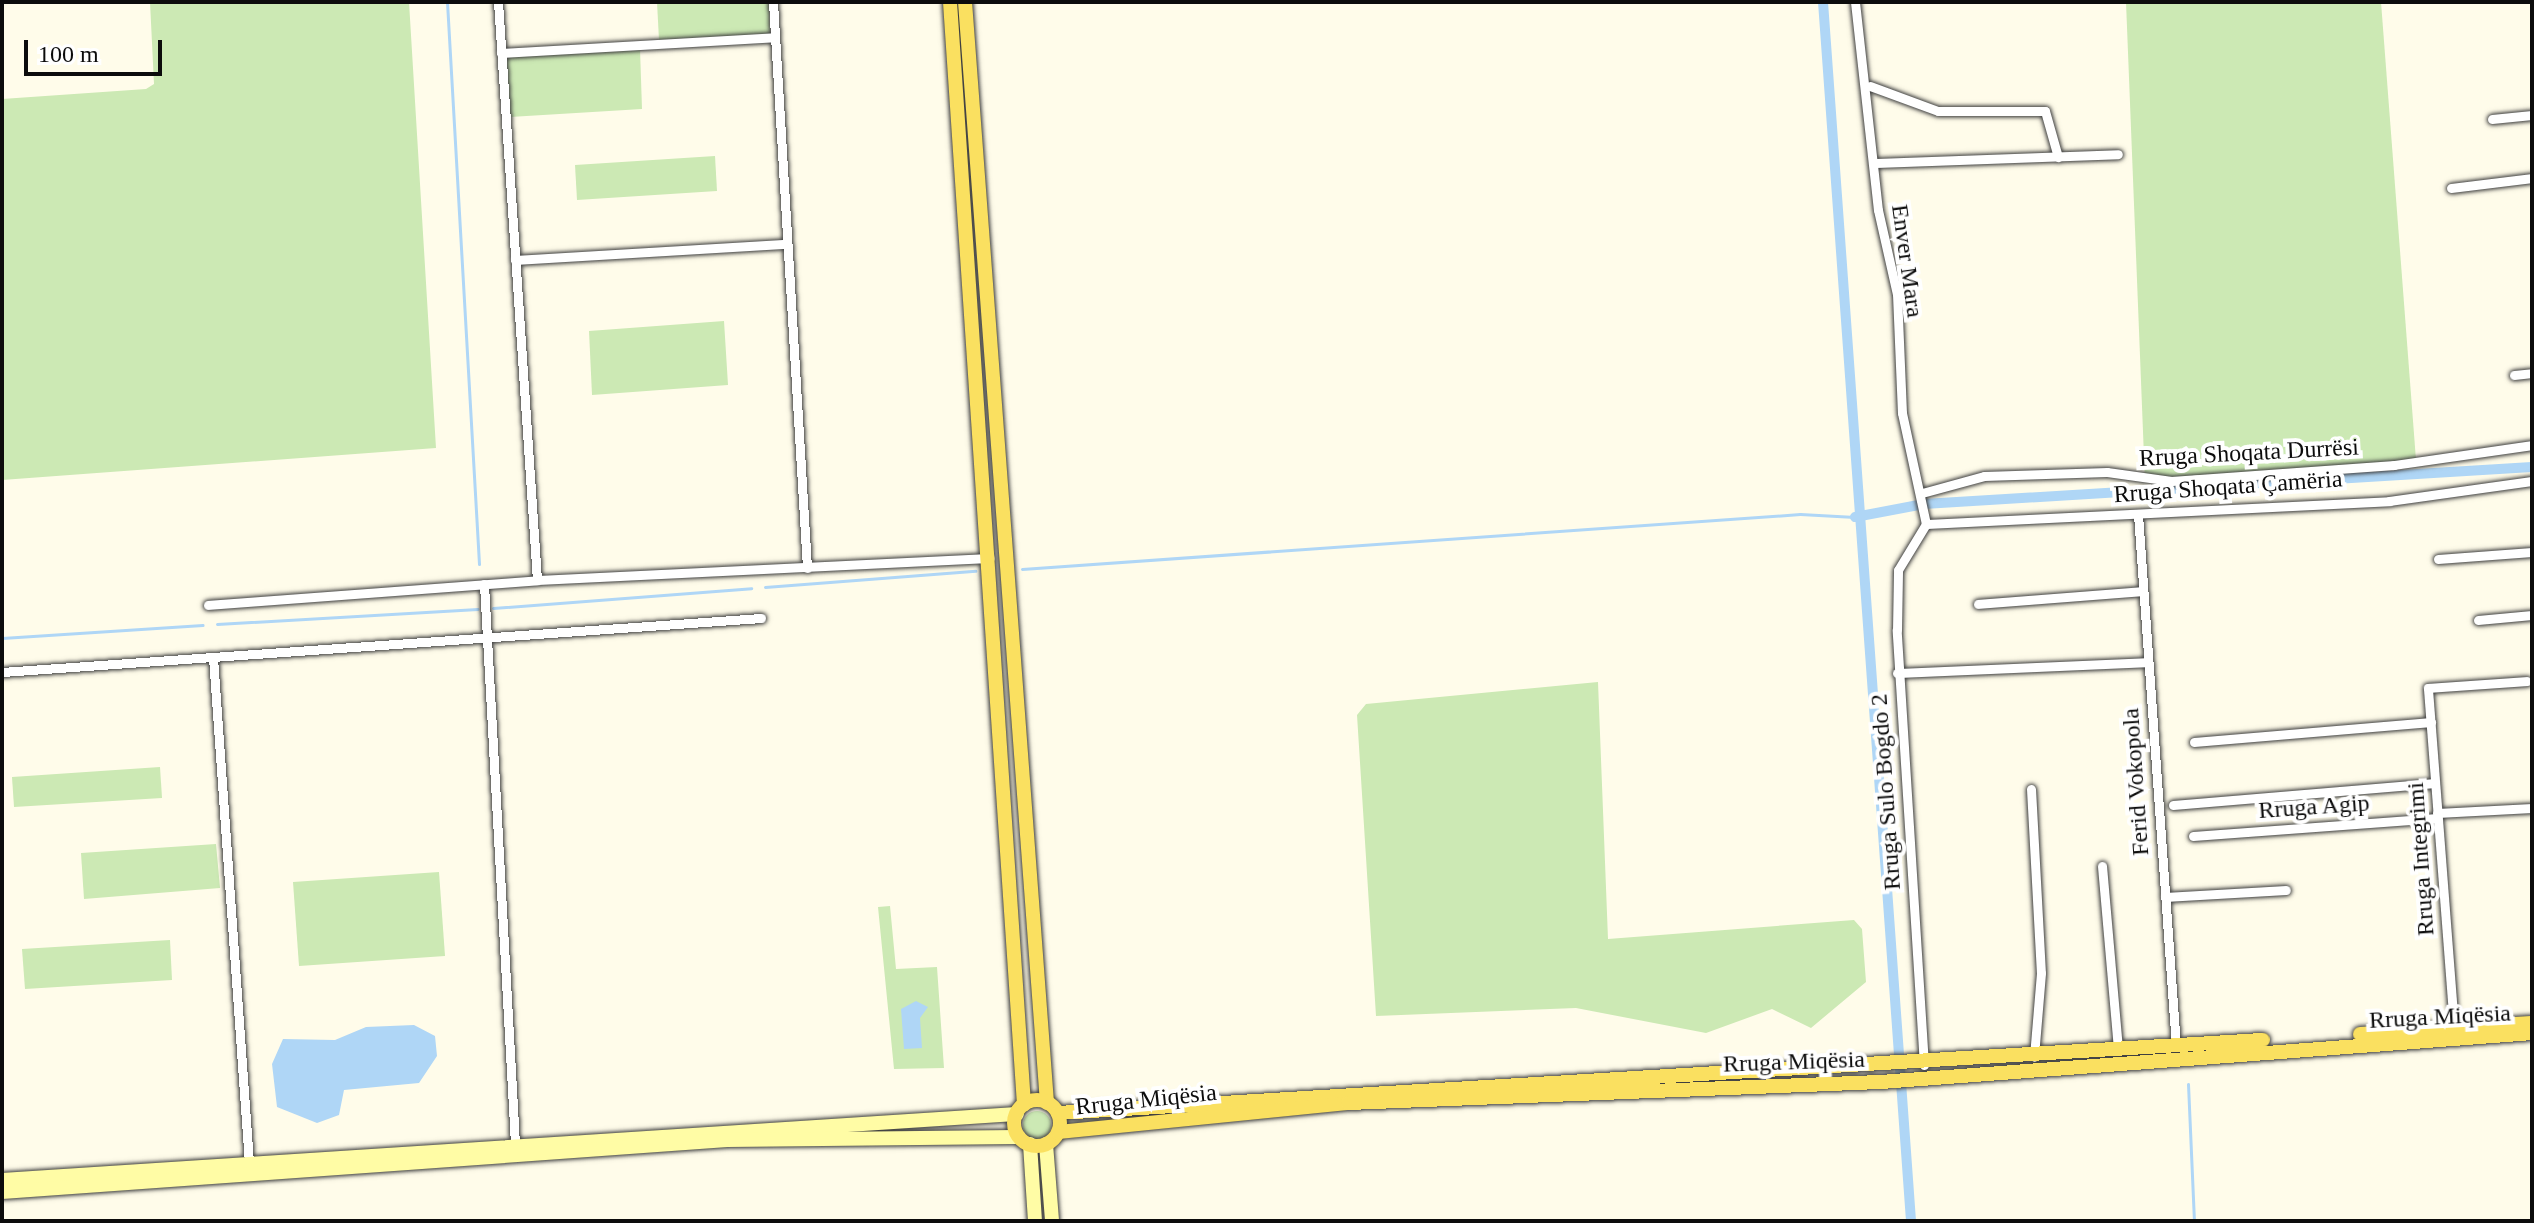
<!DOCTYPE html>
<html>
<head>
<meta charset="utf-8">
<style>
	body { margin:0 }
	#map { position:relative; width:2534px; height:1223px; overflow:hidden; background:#fffcea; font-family:Georgia,serif }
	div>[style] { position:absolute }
	.green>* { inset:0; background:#cce9b4 }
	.round { border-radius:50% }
	.water>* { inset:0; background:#afd6f6 }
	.stream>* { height:3px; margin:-1.5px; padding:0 1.5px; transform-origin:1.5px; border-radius:1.5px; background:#afd6f6 }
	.canal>* { height:10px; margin:-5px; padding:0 5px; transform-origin:5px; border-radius:5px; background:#afd6f6 }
	.roads { filter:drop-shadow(0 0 2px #3f3f3f) drop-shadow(0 0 2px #3f3f3f) }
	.street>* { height:9px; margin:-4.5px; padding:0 4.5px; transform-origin:4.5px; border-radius:4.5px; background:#fff }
	.secondary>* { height:14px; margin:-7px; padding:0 7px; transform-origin:7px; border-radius:7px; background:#fffca5 }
	.primary>* { height:14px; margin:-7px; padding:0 7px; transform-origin:7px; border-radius:7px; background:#fae060 }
	.primary>.ring { margin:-7px; padding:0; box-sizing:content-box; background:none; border:14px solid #fae060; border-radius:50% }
	span { translate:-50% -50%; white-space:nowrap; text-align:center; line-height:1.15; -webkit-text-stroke:8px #fff; paint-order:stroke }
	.street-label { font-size:24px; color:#0c0c0c }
	.frame { position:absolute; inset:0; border:4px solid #0c0c0c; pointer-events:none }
	.scale { position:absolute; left:24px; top:40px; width:138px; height:36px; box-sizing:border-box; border:4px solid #0c0c0c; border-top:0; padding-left:10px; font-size:24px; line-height:28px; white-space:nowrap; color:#0c0c0c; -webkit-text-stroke:6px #fff; paint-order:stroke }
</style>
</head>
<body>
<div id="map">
	<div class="green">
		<i style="clip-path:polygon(150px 2px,409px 2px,436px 448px,2px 480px,2px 99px,146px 89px,154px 84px)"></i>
		<i style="clip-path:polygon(657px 2px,769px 2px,770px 34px,659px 40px)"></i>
		<i style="clip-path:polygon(2126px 2px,2381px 2px,2416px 460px,2145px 482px)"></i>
		<i style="clip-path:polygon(640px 49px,642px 109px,510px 117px,506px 56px)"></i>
		<i style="clip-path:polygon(715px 156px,717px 191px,577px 200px,575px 165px)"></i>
		<i style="clip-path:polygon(724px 321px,728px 385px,592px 395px,589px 331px)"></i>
		<i style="clip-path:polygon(1598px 682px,1608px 939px,1854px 920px,1862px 929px,1866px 982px,1811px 1028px,1772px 1009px,1706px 1033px,1576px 1008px,1376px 1016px,1357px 715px,1366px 704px)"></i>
		<i style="clip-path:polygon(160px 767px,162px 798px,14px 807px,12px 777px)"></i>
		<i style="clip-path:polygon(216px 844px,220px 888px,84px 899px,81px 853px)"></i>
		<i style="clip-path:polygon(439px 872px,445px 956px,299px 966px,293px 882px)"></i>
		<i style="clip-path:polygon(890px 906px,896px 969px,937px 967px,944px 1068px,894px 1069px,878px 907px)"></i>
		<i style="clip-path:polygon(170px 940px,172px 980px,25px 989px,22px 949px)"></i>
		<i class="round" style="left:1023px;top:1111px;width:28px;height:28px"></i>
	</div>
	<div class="water">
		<i style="clip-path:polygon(916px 1001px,928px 1007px,920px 1018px,922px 1048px,904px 1049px,901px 1009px)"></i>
		<i style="clip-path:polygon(414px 1025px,435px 1036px,437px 1056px,419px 1083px,344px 1090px,339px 1115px,317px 1123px,277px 1107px,272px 1064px,283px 1039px,335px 1040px,366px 1027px)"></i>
	</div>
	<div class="stream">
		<i style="left:447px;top:2px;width:563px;rotate:86.74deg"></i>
		<i style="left:1022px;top:569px;width:780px;rotate:-4.04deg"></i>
		<i style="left:1800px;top:514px;width:55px;rotate:3.1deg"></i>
		<i style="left:765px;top:587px;width:211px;rotate:-4.4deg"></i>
		<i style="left:493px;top:608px;width:259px;rotate:-4.4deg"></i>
		<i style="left:217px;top:624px;width:261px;rotate:-3.3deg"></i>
		<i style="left:2px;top:638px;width:201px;rotate:-3.7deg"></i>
		<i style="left:2188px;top:1084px;width:137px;rotate:87.5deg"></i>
	</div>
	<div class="canal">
		<i style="left:1823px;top:2px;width:1222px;rotate:85.87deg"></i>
		<i style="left:1855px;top:517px;width:70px;rotate:-10.7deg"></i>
		<i style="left:1924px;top:504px;width:609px;rotate:-3.48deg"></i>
	</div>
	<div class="roads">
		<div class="street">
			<i style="left:498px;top:2px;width:579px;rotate:86.14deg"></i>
			<i style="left:773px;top:2px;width:567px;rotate:86.56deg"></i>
			<i style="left:1855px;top:2px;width:209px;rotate:83.7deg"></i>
			<i style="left:1878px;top:210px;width:86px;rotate:77.3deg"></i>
			<i style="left:1897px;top:294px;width:119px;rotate:87.6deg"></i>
			<i style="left:1902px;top:413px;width:114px;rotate:77.8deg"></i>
			<i style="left:501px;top:53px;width:274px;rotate:-3.3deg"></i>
			<i style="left:1870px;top:86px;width:72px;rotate:20.2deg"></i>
			<i style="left:1938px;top:111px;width:107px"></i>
			<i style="left:2045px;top:111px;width:48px;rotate:74.2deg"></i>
			<i style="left:2492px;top:119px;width:40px;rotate:-5.7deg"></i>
			<i style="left:1876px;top:163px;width:242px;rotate:-2.1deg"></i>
			<i style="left:2451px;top:188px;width:82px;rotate:-7deg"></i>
			<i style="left:515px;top:260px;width:272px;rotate:-3.4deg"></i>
			<i style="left:2514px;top:375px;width:18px;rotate:-6deg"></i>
			<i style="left:1922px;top:493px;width:64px;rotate:-15.3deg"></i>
			<i style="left:1984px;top:476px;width:123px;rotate:-1.9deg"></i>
			<i style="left:2107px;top:472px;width:65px;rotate:8deg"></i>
			<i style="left:2171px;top:481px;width:224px;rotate:-4.1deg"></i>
			<i style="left:2394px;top:465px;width:139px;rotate:-8.2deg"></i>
			<i style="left:2138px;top:514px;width:534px;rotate:85.92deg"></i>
			<i style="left:1926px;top:524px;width:464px;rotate:-2.8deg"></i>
			<i style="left:2389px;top:501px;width:144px;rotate:-8deg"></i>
			<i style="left:2438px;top:559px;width:94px;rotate:-4.3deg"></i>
			<i style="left:484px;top:584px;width:561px;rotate:86.83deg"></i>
			<i style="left:1978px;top:604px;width:165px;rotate:-4.5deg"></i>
			<i style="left:208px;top:605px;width:330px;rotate:-4.3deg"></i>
			<i style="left:537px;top:580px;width:453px;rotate:-2.8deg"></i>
			<i style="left:2478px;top:620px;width:54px;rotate:-5.3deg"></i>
			<i style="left:213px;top:657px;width:507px;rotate:85.93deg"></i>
			<i style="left:2px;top:672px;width:761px;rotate:-4.07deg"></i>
			<i style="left:1897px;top:673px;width:250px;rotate:-2.5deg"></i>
			<i style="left:2194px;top:742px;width:238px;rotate:-4.8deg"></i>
			<i style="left:2031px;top:789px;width:184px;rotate:86.9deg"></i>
			<i style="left:2041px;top:973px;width:84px;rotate:94.8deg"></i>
			<i style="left:2173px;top:805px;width:263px;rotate:-4.8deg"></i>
			<i style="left:2437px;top:813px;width:95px;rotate:-3deg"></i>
			<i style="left:2193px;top:836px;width:245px;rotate:-4.2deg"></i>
			<i style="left:2102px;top:866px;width:185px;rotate:85deg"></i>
			<i style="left:2165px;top:897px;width:121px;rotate:-3.3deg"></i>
			<i style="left:2454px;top:1027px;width:340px;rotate:-94.4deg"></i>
			<i style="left:2428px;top:688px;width:99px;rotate:-4deg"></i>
			<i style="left:1924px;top:1065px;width:436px;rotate:-93.6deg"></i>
			<i style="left:1897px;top:630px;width:60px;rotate:-89deg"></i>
			<i style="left:1898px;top:570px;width:54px;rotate:-58.7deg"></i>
		</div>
		<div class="secondary">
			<i style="left:1030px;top:1144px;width:77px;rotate:86.3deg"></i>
			<i style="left:1046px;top:1144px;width:77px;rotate:85.5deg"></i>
			<i style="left:2px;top:1180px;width:1017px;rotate:-3.72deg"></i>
			<i style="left:2px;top:1192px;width:727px;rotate:-4.1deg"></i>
			<i style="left:727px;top:1140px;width:292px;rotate:-0.6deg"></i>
		</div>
		<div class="primary">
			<i style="left:950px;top:2px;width:1105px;rotate:86.16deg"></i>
			<i style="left:965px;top:2px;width:1104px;rotate:85.74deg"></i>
			<i style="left:2360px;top:1034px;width:172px;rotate:-3.7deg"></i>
			<i class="ring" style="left:1014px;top:1100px;width:32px;height:32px"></i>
			<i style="left:1058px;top:1113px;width:1207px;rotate:-3.47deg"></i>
			<i style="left:1058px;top:1132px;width:291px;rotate:-5.7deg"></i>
			<i style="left:1348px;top:1103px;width:533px;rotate:-2.26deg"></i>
			<i style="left:1881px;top:1082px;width:653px;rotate:-4.3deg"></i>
		</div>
	</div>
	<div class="street-label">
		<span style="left:1907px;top:261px;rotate:82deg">Enver Mara</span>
		<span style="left:2249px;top:453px;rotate:-3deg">Rruga Shoqata Durrësi</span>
		<span style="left:2228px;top:487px;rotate:-4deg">Rruga Shoqata Çamëria</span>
		<span style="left:2136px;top:782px;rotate:-94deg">Ferid Vokopola</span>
		<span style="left:1886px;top:792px;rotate:-94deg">Rruga Sulo Bogdo 2</span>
		<span style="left:2314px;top:807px;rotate:-4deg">Rruga Agip</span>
		<span style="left:2421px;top:859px;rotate:-94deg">Rruga Integrimi</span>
		<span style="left:2440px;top:1017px;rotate:-3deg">Rruga Miqësia</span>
		<span style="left:1794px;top:1062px;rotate:-2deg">Rruga Miqësia</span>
		<span style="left:1146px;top:1100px;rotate:-6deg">Rruga Miqësia</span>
	</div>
	<div class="frame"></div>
	<div class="scale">100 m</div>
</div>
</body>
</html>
